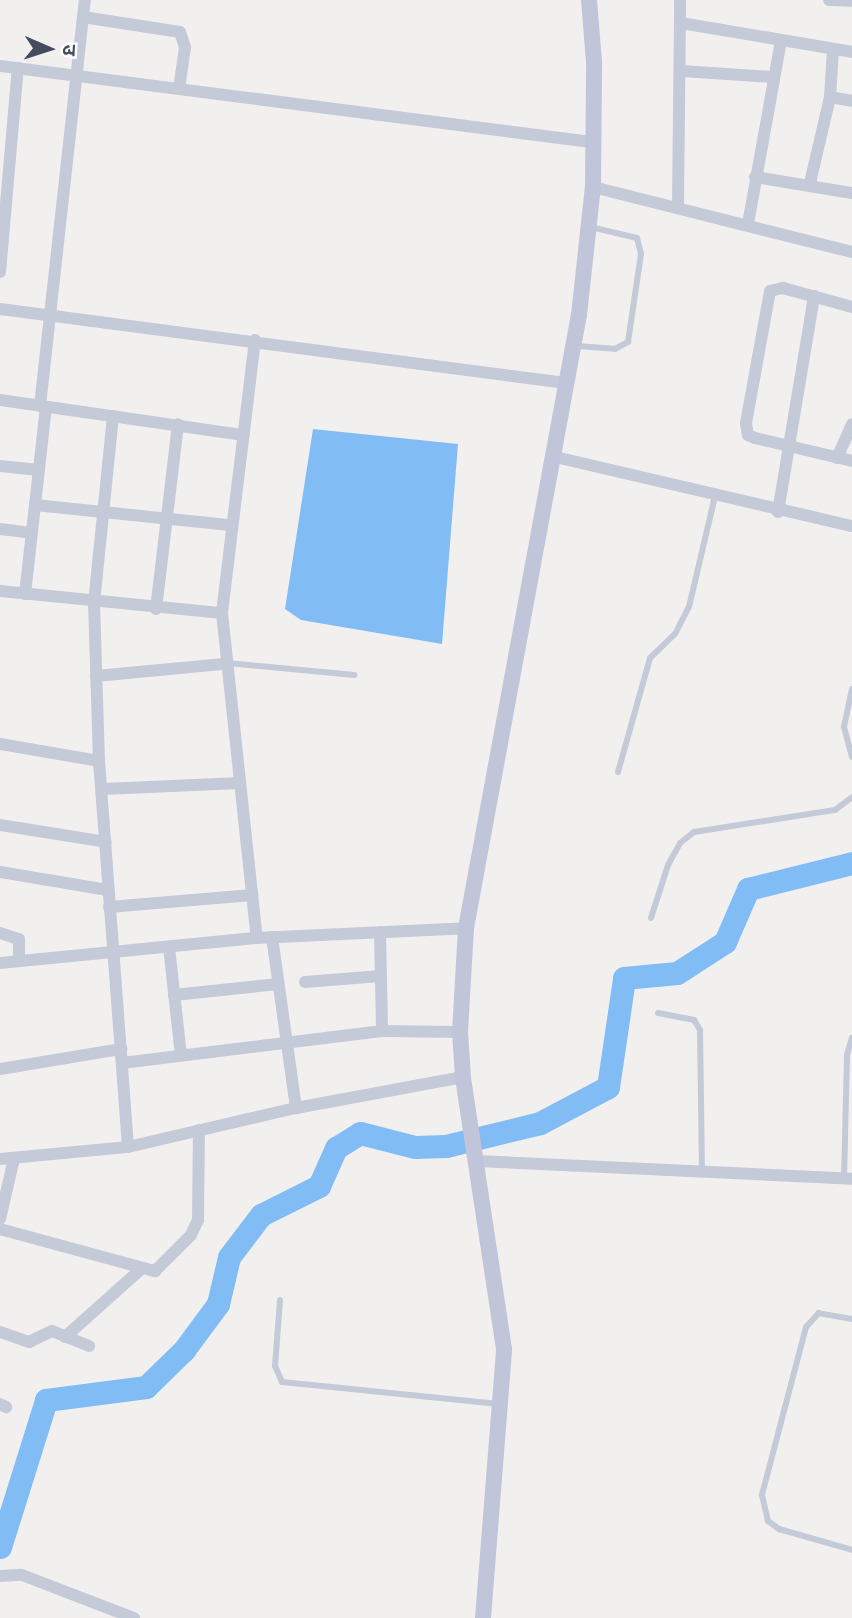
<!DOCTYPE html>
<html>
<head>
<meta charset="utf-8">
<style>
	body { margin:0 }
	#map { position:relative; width:852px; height:1618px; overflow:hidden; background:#f2f0ef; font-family:Mulish,"Noto Sans Devanagari",sans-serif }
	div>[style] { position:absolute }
	.water>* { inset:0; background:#82bcf5 }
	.river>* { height:23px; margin:-11.5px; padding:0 11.5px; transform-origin:11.5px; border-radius:11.5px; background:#82bcf5 }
	.service>* { height:6px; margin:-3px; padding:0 3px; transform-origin:3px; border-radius:3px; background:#c5cad8 }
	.minor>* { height:12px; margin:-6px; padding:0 6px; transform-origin:6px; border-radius:6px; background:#c5cad8 }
	.secondary>* { height:16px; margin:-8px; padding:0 8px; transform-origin:8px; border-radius:8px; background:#c0c5da }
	span { translate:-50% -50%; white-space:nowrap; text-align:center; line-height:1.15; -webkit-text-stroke:7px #fff; paint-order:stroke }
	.north { position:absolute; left:14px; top:14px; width:70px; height:70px; -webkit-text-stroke:5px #fff; paint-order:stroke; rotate:93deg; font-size:19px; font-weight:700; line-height:28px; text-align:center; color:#454c5f }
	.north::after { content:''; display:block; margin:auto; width:24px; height:32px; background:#454c5f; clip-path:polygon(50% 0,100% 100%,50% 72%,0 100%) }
</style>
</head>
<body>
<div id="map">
	<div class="water">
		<i style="clip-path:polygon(313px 429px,458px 444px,442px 644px,301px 620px,285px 609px)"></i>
	</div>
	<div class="river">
		<i style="left:0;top:1547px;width:154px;rotate:-72.6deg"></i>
		<i style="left:46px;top:1400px;width:101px;rotate:-7.4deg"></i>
		<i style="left:146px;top:1387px;width:53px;rotate:-44.2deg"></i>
		<i style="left:184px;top:1350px;width:57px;rotate:-53.5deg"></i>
		<i style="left:218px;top:1304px;width:48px;rotate:-76.8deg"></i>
		<i style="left:229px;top:1257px;width:53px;rotate:-52.7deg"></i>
		<i style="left:261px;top:1215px;width:65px;rotate:-26.6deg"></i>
		<i style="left:319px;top:1186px;width:42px;rotate:-65.9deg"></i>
		<i style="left:336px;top:1148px;width:28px;rotate:-32deg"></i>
		<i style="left:360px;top:1133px;width:57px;rotate:14.3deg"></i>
		<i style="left:415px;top:1147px;width:31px;rotate:-2deg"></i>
		<i style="left:446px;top:1146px;width:97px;rotate:-13.7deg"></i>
		<i style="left:540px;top:1123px;width:77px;rotate:-27.9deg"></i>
		<i style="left:608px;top:1087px;width:110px;rotate:-81.6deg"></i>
		<i style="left:624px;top:978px;width:53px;rotate:-5.4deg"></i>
		<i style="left:677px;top:973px;width:57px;rotate:-32.9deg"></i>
		<i style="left:725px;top:942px;width:58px;rotate:-66.5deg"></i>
		<i style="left:748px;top:889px;width:107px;rotate:-14deg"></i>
	</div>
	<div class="service">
		<i style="left:576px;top:346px;width:39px;rotate:4deg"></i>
		<i style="left:615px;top:349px;width:15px;rotate:-28deg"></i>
		<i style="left:628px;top:342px;width:89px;rotate:-81.6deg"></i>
		<i style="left:641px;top:254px;width:16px;rotate:-104deg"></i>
		<i style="left:637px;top:238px;width:47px;rotate:-166.6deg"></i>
		<i style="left:227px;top:663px;width:128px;rotate:5.4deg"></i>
		<i style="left:852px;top:689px;width:39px;rotate:102deg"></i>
		<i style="left:844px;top:727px;width:31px;rotate:75deg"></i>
		<i style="left:618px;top:772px;width:118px;rotate:-74.3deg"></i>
		<i style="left:650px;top:658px;width:35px;rotate:-44deg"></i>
		<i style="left:675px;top:634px;width:30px;rotate:-63deg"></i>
		<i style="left:689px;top:607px;width:114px;rotate:-76.8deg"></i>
		<i style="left:651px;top:918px;width:56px;rotate:-72.2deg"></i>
		<i style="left:668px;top:865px;width:25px;rotate:-61deg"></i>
		<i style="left:680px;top:843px;width:18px;rotate:-38deg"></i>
		<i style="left:694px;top:832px;width:143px;rotate:-8.9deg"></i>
		<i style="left:835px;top:810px;width:21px;rotate:-37deg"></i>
		<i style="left:658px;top:1013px;width:37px;rotate:11deg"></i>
		<i style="left:694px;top:1020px;width:12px;rotate:59deg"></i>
		<i style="left:700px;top:1030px;width:139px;rotate:89.2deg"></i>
		<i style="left:844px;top:1179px;width:124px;rotate:-88.6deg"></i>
		<i style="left:847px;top:1055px;width:18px;rotate:-74deg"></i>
		<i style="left:280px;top:1300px;width:66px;rotate:94.3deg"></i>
		<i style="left:275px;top:1366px;width:17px;rotate:66deg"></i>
		<i style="left:282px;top:1382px;width:218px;rotate:5.8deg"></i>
		<i style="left:852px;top:1319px;width:34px;rotate:-170deg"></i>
		<i style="left:819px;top:1313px;width:19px;rotate:133deg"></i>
		<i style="left:806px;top:1327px;width:174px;rotate:104.7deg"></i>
		<i style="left:762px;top:1495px;width:27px;rotate:77deg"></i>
		<i style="left:768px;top:1521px;width:14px;rotate:36deg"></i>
		<i style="left:779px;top:1529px;width:76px;rotate:16deg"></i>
	</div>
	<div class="minor">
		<i style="left:829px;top:0;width:23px;rotate:2deg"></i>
		<i style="left:83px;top:17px;width:98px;rotate:8.8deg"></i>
		<i style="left:180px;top:32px;width:16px;rotate:72deg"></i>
		<i style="left:185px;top:47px;width:42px;rotate:98.1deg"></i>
		<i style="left:681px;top:23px;width:173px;rotate:9.6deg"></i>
		<i style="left:0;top:66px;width:596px;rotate:7.33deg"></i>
		<i style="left:682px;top:71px;width:91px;rotate:3.8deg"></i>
		<i style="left:830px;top:97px;width:22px;rotate:10deg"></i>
		<i style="left:755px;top:177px;width:98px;rotate:9.4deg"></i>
		<i style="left:810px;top:183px;width:88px;rotate:-76.9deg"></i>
		<i style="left:830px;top:97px;width:48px;rotate:-86.4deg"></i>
		<i style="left:593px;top:187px;width:267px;rotate:14.1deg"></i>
		<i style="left:678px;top:205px;width:205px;rotate:-89.4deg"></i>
		<i style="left:748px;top:224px;width:187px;rotate:-79.8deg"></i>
		<i style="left:0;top:272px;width:205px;rotate:-85deg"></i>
		<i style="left:852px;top:307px;width:72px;rotate:-164.6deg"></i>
		<i style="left:783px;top:288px;width:13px;rotate:167deg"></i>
		<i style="left:770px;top:291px;width:134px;rotate:100.3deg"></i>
		<i style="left:746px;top:423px;width:12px;rotate:81deg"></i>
		<i style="left:748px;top:435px;width:8px;rotate:23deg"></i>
		<i style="left:755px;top:438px;width:100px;rotate:13.3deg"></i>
		<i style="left:0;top:309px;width:571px;rotate:7.45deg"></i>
		<i style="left:255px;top:340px;width:275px;rotate:96.9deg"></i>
		<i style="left:222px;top:613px;width:327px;rotate:83.9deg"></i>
		<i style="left:0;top:400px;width:246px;rotate:8.2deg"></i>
		<i style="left:40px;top:406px;width:408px;rotate:-83.7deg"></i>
		<i style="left:113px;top:416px;width:187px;rotate:95.8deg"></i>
		<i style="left:94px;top:602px;width:159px;rotate:88.2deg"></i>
		<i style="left:99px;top:761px;width:387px;rotate:85.7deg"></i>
		<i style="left:551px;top:456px;width:309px;rotate:13.1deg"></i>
		<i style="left:837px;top:458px;width:37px;rotate:-66deg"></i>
		<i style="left:0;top:466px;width:39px;rotate:6deg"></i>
		<i style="left:35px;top:505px;width:196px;rotate:5.9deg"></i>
		<i style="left:778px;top:512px;width:219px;rotate:-80.5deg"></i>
		<i style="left:0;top:529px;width:32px;rotate:7deg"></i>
		<i style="left:0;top:591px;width:223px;rotate:5.7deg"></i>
		<i style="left:25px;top:594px;width:188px;rotate:-83.6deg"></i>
		<i style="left:156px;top:609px;width:186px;rotate:-83.2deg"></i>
		<i style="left:96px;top:676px;width:129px;rotate:-5.4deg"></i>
		<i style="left:0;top:744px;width:100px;rotate:9.7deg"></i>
		<i style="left:103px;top:789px;width:137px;rotate:-2.5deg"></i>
		<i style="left:0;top:825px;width:107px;rotate:9.1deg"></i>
		<i style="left:0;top:872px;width:109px;rotate:9.5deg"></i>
		<i style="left:109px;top:907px;width:144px;rotate:-4.8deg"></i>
		<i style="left:380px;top:932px;width:99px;rotate:88.8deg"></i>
		<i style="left:0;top:933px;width:20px;rotate:18deg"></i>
		<i style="left:19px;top:939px;width:22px;rotate:90deg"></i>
		<i style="left:272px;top:937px;width:173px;rotate:82deg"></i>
		<i style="left:169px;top:947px;width:109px;rotate:83.7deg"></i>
		<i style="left:0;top:963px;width:258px;rotate:-5.6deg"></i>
		<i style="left:257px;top:938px;width:209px;rotate:-2.7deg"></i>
		<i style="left:305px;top:982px;width:76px;rotate:-4.5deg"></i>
		<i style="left:174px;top:995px;width:105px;rotate:-6deg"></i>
		<i style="left:122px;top:1063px;width:262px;rotate:-7deg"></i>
		<i style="left:382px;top:1031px;width:78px;rotate:0.7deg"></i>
		<i style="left:0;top:1069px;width:123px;rotate:-9.4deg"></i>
		<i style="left:0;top:1159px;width:129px;rotate:-5.4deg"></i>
		<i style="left:128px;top:1147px;width:172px;rotate:-13.1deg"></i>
		<i style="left:296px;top:1108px;width:170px;rotate:-10.5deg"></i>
		<i style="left:477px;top:1161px;width:375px;rotate:2.7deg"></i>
		<i style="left:0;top:1219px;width:62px;rotate:-76.9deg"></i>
		<i style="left:0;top:1229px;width:161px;rotate:15.2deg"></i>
		<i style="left:155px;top:1271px;width:51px;rotate:-45deg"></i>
		<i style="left:191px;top:1235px;width:17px;rotate:-65deg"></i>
		<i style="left:198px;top:1220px;width:90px;rotate:-89.4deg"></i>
		<i style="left:0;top:1332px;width:31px;rotate:19deg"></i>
		<i style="left:29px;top:1342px;width:25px;rotate:-26deg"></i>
		<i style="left:52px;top:1331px;width:40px;rotate:22deg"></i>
		<i style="left:65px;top:1337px;width:102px;rotate:-41.8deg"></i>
		<i style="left:0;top:1404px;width:7px;rotate:27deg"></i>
		<i style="left:0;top:1576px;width:22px;rotate:-3deg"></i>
		<i style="left:22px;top:1575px;width:120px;rotate:21deg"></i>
	</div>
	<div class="secondary">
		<i style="left:483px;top:1618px;width:270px;rotate:-85.5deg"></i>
		<i style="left:504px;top:1349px;width:275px;rotate:-98.6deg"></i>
		<i style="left:463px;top:1077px;width:45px;rotate:-93.8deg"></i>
		<i style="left:460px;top:1032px;width:104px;rotate:-86.7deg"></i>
		<i style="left:466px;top:928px;width:623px;rotate:-79.56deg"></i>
		<i style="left:579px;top:315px;width:129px;rotate:-83.8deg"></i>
		<i style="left:593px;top:187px;width:125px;rotate:-89.5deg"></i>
		<i style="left:594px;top:62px;width:62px;rotate:-94.6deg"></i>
	</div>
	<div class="north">उ</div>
</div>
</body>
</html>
